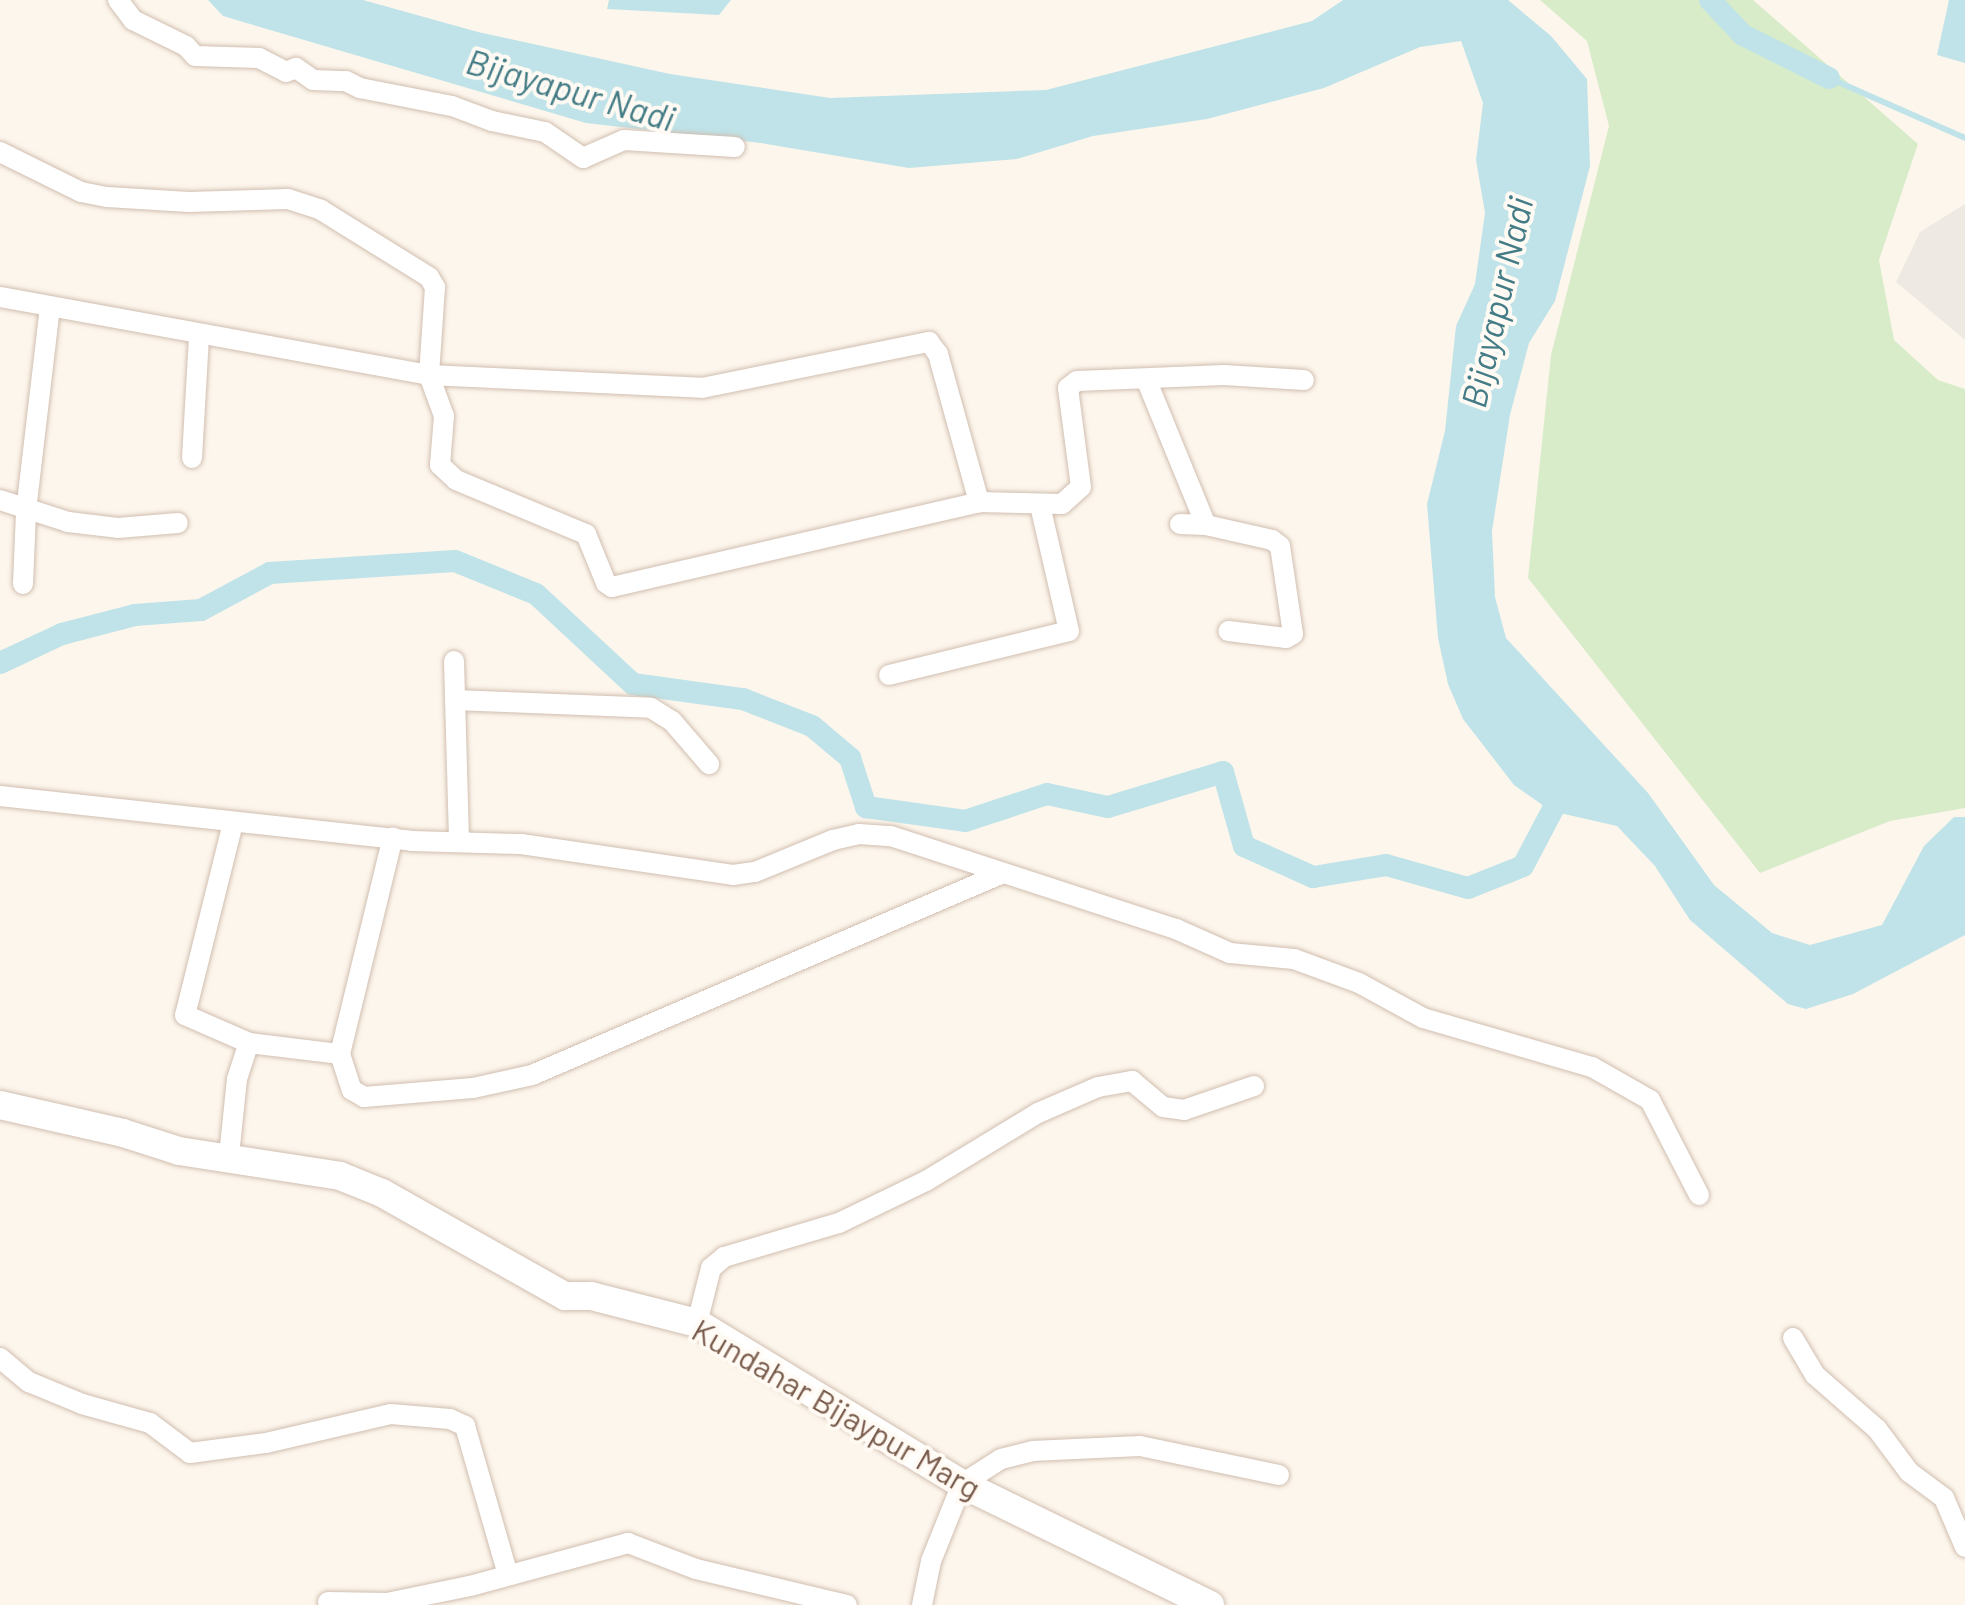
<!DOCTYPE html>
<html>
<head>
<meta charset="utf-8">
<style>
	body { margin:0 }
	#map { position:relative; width:1965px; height:1605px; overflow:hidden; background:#fdf6ec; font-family:Barlow,sans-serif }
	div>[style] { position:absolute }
	.industrial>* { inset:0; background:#efe9e4 }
	.green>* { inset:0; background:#d8ecc9 }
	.water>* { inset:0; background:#bfe3e8 }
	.stream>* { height:6px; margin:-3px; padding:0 3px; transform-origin:3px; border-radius:3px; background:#bfe3e8 }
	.canal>* { height:22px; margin:-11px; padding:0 11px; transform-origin:11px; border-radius:11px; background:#bfe3e8 }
	.roads { filter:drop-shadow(0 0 2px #d1beb0) drop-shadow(0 0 2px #d1beb0) }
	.minor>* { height:20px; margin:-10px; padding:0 10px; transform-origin:10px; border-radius:10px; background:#fff }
	.secondary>* { height:28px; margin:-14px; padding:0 14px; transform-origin:14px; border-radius:14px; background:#fff }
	span { translate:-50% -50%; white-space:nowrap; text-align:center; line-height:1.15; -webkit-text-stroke:8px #fffaf3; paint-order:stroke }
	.street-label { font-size:32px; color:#7a5c4d }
	.water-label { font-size:35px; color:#437c86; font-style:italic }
</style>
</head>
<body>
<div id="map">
	<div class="industrial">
		<i style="clip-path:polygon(1965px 204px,1965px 340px,1896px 282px,1920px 232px)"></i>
	</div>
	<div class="green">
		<i style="clip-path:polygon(1540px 0,1753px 0,1918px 144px,1879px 260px,1894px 340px,1938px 380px,1965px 389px,1965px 808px,1890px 821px,1760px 873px,1528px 578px,1551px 355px,1609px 126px,1587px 41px)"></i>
	</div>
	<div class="water">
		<i style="clip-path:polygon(208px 0,363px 0,478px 32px,670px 74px,830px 98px,1046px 90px,1312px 21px,1343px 0,1508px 0,1551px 36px,1587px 79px,1590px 166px,1555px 301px,1529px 343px,1510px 415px,1492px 531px,1495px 597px,1506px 638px,1648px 793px,1714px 885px,1772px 933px,1810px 945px,1882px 925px,1924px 846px,1954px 817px,1965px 817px,1965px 935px,1853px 994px,1806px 1009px,1788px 1004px,1690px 920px,1655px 866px,1617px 826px,1551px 811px,1514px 785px,1463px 719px,1448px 684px,1438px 638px,1427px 504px,1445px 431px,1456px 326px,1475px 284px,1485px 213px,1476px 160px,1483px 103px,1461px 41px,1420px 47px,1324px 88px,1207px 119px,1093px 136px,1017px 159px,909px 168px,761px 143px,586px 123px,223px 16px)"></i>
		<i style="clip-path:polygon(609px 0,731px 0,719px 15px,607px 9px)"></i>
		<i style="clip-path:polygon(1949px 0,1965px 0,1965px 63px,1937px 55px)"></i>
	</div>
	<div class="stream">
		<i style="left:1829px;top:78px;width:149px;rotate:23.8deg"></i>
	</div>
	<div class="canal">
		<i style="left:1710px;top:0;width:48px;rotate:46.7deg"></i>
		<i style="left:1743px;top:35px;width:96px;rotate:26.6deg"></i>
		<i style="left:0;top:663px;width:68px;rotate:-25.1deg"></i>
		<i style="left:62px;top:634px;width:75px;rotate:-14.6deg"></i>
		<i style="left:135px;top:615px;width:66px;rotate:-4.3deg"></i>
		<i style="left:201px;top:610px;width:78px;rotate:-28.2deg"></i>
		<i style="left:270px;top:573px;width:185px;rotate:-3.7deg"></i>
		<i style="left:455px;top:561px;width:87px;rotate:22.2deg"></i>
		<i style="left:536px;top:594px;width:132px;rotate:42.9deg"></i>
		<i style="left:633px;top:684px;width:111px;rotate:7.8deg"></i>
		<i style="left:743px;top:699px;width:74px;rotate:21.4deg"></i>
		<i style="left:812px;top:726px;width:50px;rotate:40.1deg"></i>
		<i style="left:850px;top:758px;width:52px;rotate:71.9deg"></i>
		<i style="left:866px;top:807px;width:100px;rotate:8deg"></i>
		<i style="left:965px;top:821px;width:86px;rotate:-18.2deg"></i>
		<i style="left:1047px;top:794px;width:62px;rotate:12deg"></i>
		<i style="left:1108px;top:807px;width:120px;rotate:-16.9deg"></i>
		<i style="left:1223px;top:772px;width:77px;rotate:74.2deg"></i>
		<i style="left:1244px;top:846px;width:76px;rotate:24.2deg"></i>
		<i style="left:1313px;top:877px;width:74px;rotate:-9.3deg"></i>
		<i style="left:1386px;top:865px;width:85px;rotate:15.7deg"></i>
		<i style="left:1468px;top:888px;width:59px;rotate:-21.8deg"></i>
		<i style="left:1523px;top:866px;width:84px;rotate:-62.2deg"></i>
		<i style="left:1562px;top:792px;width:9px;rotate:32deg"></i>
	</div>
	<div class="roads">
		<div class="minor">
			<i style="left:118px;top:0;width:25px;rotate:53deg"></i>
			<i style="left:133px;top:20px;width:59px;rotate:26.1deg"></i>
			<i style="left:186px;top:46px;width:13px;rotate:48deg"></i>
			<i style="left:195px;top:56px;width:64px;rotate:1.8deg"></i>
			<i style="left:259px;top:58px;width:30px;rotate:27deg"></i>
			<i style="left:286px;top:72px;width:11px;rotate:-22deg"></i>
			<i style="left:296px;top:68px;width:21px;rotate:35deg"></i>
			<i style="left:313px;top:80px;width:33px;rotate:2deg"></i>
			<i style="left:346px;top:81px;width:16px;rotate:27deg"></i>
			<i style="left:360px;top:88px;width:94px;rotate:11.1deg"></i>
			<i style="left:452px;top:106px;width:43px;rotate:20.6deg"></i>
			<i style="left:492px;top:121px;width:54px;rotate:11.7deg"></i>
			<i style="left:545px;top:132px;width:46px;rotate:34.4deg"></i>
			<i style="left:583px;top:158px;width:45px;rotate:-23.7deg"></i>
			<i style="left:624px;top:140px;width:111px;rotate:3.6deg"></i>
			<i style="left:0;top:152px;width:90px;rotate:26.3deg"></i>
			<i style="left:81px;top:192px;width:26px;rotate:11deg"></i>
			<i style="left:107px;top:197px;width:82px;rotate:3.5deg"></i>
			<i style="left:189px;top:202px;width:99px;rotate:-1.7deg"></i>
			<i style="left:288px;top:199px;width:35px;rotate:18deg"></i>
			<i style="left:321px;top:210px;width:127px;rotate:31.8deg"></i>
			<i style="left:429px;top:277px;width:12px;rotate:59deg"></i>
			<i style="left:435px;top:287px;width:88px;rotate:93.9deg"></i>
			<i style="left:429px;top:375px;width:44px;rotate:69.9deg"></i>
			<i style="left:444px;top:416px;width:49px;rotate:94.7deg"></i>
			<i style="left:440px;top:465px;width:22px;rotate:43deg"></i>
			<i style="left:456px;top:480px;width:141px;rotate:22.6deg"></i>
			<i style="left:586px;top:534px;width:53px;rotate:67.8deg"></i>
			<i style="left:606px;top:583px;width:7px;rotate:34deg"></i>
			<i style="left:612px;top:587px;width:377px;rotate:-13deg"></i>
			<i style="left:979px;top:502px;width:83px;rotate:1.4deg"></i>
			<i style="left:1062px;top:504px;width:25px;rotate:-42deg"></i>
			<i style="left:1081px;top:487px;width:100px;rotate:-97.5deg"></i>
			<i style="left:1068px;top:388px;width:11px;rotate:-38deg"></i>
			<i style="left:1077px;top:381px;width:147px;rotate:-2.3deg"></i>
			<i style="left:1224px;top:375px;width:80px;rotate:3.6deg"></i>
			<i style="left:0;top:297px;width:436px;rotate:10.3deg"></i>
			<i style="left:429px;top:375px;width:273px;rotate:2.7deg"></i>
			<i style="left:702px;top:388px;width:232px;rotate:-11.5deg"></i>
			<i style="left:929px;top:342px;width:15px;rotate:53deg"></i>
			<i style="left:938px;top:354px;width:154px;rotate:74.5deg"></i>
			<i style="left:1146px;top:379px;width:158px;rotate:67.7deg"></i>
			<i style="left:1206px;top:525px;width:68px;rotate:12.8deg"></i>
			<i style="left:1272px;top:540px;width:10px;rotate:37deg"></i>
			<i style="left:1280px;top:546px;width:89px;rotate:81.6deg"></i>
			<i style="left:1293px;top:634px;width:8px;rotate:150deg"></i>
			<i style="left:1286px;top:638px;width:58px;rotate:-173.1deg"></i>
			<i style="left:192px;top:458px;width:122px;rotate:-86.7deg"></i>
			<i style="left:0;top:500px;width:71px;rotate:17.9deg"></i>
			<i style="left:68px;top:522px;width:50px;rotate:6.8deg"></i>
			<i style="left:118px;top:528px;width:60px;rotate:-4.8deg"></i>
			<i style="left:1180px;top:524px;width:26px;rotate:2deg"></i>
			<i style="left:23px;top:584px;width:73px;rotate:-87.6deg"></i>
			<i style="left:26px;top:511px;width:205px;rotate:-83.3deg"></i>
			<i style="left:454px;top:661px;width:181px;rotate:88.4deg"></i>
			<i style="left:889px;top:675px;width:185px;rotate:-13.7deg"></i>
			<i style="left:1069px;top:631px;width:129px;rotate:-103deg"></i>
			<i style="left:455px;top:700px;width:196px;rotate:2.3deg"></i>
			<i style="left:651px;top:708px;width:25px;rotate:32deg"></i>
			<i style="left:672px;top:721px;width:57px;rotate:49.3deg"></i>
			<i style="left:0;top:796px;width:413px;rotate:6.2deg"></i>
			<i style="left:411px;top:841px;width:110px;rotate:1.6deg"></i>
			<i style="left:521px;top:844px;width:214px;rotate:8.3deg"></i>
			<i style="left:733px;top:875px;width:22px;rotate:-8deg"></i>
			<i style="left:755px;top:872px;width:84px;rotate:-22.3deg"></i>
			<i style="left:833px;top:840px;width:27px;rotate:-13deg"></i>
			<i style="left:859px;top:834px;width:32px;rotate:4deg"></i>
			<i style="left:891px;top:836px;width:300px;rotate:18.1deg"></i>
			<i style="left:1176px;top:929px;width:59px;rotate:24deg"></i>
			<i style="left:1230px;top:953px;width:64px;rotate:5.4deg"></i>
			<i style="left:1294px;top:959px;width:69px;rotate:20.3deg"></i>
			<i style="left:1359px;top:983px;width:73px;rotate:28.7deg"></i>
			<i style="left:1423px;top:1018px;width:176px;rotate:16.2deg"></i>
			<i style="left:1592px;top:1067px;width:67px;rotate:29.6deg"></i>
			<i style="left:1650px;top:1100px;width:107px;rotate:62.7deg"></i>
			<i style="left:233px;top:823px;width:198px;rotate:104deg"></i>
			<i style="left:185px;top:1015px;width:70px;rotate:23.6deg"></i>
			<i style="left:249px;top:1043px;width:92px;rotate:6.9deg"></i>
			<i style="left:340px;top:1054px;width:38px;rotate:72deg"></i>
			<i style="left:352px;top:1090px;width:14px;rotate:30deg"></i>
			<i style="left:364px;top:1097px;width:109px;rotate:-4.7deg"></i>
			<i style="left:473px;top:1088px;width:60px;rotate:-12.4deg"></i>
			<i style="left:532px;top:1075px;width:510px;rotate:-23.2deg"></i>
			<i style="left:340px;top:1054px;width:223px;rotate:-76.3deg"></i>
			<i style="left:229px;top:1156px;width:77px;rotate:-84.1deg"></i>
			<i style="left:237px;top:1079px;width:38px;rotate:-72deg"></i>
			<i style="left:697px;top:1323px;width:57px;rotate:-75.7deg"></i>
			<i style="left:711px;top:1268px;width:17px;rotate:-40deg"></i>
			<i style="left:724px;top:1257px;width:120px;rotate:-16.5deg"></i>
			<i style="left:839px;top:1223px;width:97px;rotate:-25.8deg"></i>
			<i style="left:926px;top:1181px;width:131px;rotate:-31.3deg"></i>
			<i style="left:1038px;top:1113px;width:65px;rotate:-23.4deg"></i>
			<i style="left:1098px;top:1087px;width:35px;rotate:-10deg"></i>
			<i style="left:1132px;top:1081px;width:40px;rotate:40deg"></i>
			<i style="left:1163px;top:1107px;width:21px;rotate:8deg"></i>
			<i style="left:1184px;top:1110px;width:74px;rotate:-18.9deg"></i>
			<i style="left:1793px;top:1338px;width:43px;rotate:59.3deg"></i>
			<i style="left:1815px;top:1375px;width:82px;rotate:41.1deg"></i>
			<i style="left:1877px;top:1429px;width:54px;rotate:53.3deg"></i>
			<i style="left:1909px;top:1472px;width:44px;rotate:36.6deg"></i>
			<i style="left:1944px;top:1498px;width:53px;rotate:66.8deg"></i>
			<i style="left:0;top:1358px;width:38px;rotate:40deg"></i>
			<i style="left:29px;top:1382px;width:57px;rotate:22.5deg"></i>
			<i style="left:82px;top:1404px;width:71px;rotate:15.6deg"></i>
			<i style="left:150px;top:1423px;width:50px;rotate:36.9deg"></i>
			<i style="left:190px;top:1453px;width:77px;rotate:-7.5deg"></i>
			<i style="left:266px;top:1443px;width:128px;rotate:-13.1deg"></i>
			<i style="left:391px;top:1414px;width:59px;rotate:4.8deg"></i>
			<i style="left:450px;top:1419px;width:17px;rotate:25deg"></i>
			<i style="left:465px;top:1426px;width:155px;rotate:73.9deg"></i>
			<i style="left:328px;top:1602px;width:59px;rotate:1deg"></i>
			<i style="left:387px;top:1603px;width:85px;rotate:-11.6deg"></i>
			<i style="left:470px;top:1586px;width:164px;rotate:-15.2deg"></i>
			<i style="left:628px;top:1543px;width:73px;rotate:20.9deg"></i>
			<i style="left:696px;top:1569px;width:155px;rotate:13.4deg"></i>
			<i style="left:922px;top:1605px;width:45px;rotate:-78.4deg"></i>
			<i style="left:931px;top:1561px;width:83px;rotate:-68.1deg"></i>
			<i style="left:962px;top:1484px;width:46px;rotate:-32.7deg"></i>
			<i style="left:1001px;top:1459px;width:32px;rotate:-14deg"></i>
			<i style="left:1032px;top:1451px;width:108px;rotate:-2.7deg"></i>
			<i style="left:1140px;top:1446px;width:142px;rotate:11.8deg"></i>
		</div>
		<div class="secondary">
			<i style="left:0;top:1105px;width:126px;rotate:12.8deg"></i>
			<i style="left:123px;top:1133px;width:59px;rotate:17.8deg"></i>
			<i style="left:179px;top:1151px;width:163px;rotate:8.8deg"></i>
			<i style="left:340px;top:1176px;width:45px;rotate:22deg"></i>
			<i style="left:382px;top:1193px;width:210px;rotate:29.4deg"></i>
			<i style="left:565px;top:1296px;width:26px"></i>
			<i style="left:591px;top:1296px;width:109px;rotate:14.3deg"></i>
			<i style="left:697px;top:1323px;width:310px;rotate:31.3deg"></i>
			<i style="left:962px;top:1484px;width:276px;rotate:26deg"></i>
		</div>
	</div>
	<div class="street-label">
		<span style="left:837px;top:1408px;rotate:30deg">Kundahar Bijaypur Marg</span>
	</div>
	<div class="water-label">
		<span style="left:571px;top:89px;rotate:16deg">Bijayapur Nadi</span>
		<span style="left:1496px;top:302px;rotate:-77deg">Bijayapur Nadi</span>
	</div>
</div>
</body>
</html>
